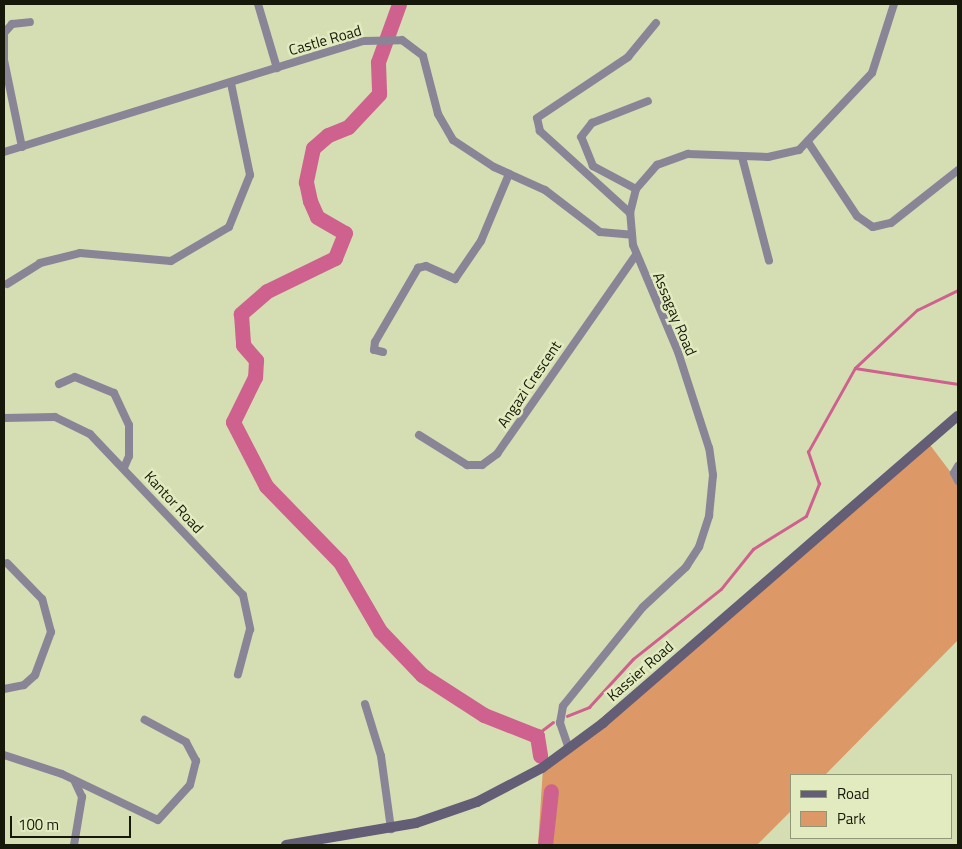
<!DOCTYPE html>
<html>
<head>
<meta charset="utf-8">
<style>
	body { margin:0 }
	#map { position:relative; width:962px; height:849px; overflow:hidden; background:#d5deb3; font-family:"Titillium Web",sans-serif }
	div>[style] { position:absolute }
	.green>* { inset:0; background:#dc9866 }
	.stream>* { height:2.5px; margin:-1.25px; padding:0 1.25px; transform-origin:1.25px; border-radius:1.25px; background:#ce618d }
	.river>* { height:15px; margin:-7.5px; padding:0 7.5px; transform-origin:7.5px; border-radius:7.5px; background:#ce618d }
	.minor>* { height:8px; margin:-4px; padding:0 4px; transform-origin:4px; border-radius:4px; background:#898596 }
	.secondary>* { height:10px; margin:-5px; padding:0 5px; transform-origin:5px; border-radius:5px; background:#635d75 }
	span { translate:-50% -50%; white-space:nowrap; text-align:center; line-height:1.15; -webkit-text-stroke:5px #e2ebbf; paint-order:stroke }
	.street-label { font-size:15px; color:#161809 }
	.frame { position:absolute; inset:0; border:5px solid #161809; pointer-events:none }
	.legend { position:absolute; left:790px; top:774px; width:162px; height:65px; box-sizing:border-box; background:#e2ebbf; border:1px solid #909776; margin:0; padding:6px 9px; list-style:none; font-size:15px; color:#161809 }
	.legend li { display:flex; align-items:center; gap:10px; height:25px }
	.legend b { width:25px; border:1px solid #909776 }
	.scale { position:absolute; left:10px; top:816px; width:121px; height:22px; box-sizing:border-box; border:2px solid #161809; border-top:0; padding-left:6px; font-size:15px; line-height:18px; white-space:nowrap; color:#161809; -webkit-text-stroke:4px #e2ebbf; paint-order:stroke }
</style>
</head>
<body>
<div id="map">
	<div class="green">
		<i style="clip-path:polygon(927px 441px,958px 482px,958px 640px,825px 775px,791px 775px,791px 811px,757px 845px,538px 845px,543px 768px)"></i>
	</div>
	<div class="stream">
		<i style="left:855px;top:368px;width:104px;rotate:8.8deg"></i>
		<i style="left:233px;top:422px;width:2px"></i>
		<i style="left:567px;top:716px;width:24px;rotate:-22deg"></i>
		<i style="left:589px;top:707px;width:65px;rotate:-47.5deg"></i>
		<i style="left:633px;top:659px;width:112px;rotate:-38.5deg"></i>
		<i style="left:721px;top:589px;width:51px;rotate:-51.3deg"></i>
		<i style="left:753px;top:549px;width:62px;rotate:-31.9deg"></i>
		<i style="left:806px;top:516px;width:35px;rotate:-68deg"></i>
		<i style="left:819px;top:484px;width:34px;rotate:-109deg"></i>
		<i style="left:808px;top:452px;width:96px;rotate:-60.8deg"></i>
		<i style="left:855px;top:368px;width:85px;rotate:-43.1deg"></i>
		<i style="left:917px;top:310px;width:46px;rotate:-26deg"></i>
		<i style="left:536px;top:735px;width:21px;rotate:-37deg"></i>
	</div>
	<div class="river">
		<i style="left:399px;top:4px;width:62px;rotate:109.9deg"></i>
		<i style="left:378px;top:62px;width:32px;rotate:88deg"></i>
		<i style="left:379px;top:94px;width:45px;rotate:133.2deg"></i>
		<i style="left:348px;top:127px;width:22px;rotate:158deg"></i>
		<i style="left:328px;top:135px;width:20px;rotate:139deg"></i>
		<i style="left:313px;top:148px;width:35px;rotate:102deg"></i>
		<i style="left:306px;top:182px;width:19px;rotate:78deg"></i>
		<i style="left:310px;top:201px;width:17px;rotate:66deg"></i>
		<i style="left:317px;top:217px;width:32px;rotate:30deg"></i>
		<i style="left:345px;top:233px;width:27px;rotate:112deg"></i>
		<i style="left:335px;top:258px;width:76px;rotate:154.1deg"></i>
		<i style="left:267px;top:291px;width:35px;rotate:139deg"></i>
		<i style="left:241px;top:314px;width:31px;rotate:86deg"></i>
		<i style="left:243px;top:345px;width:20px;rotate:49deg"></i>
		<i style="left:256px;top:360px;width:17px;rotate:93deg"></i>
		<i style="left:255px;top:377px;width:50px;rotate:116.1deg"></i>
		<i style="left:233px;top:422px;width:72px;rotate:62.7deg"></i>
		<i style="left:266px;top:486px;width:106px;rotate:45.8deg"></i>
		<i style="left:340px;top:562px;width:80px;rotate:59.9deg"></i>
		<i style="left:380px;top:631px;width:61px;rotate:46.3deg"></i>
		<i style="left:422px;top:675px;width:74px;rotate:32.8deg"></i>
		<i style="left:484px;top:715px;width:57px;rotate:21.6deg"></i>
		<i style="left:537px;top:736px;width:20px;rotate:81deg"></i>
		<i style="left:545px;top:845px;width:54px;rotate:-83.7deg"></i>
	</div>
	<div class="minor">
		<i style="left:258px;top:4px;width:67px;rotate:73.5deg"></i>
		<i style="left:808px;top:142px;width:89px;rotate:56.5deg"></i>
		<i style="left:857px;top:216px;width:19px;rotate:35deg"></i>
		<i style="left:873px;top:227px;width:18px;rotate:-13deg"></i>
		<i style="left:891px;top:223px;width:85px;rotate:-38.3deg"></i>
		<i style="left:22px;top:147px;width:89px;rotate:-101.7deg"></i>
		<i style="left:4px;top:60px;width:27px;rotate:-90deg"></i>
		<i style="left:4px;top:33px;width:12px;rotate:-48deg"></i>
		<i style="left:12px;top:24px;width:18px;rotate:-6deg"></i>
		<i style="left:4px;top:152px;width:376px;rotate:-17.2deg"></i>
		<i style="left:363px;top:41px;width:39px;rotate:-1deg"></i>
		<i style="left:402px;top:40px;width:26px;rotate:37deg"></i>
		<i style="left:423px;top:56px;width:60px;rotate:75.5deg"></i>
		<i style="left:438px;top:114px;width:30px;rotate:60deg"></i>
		<i style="left:453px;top:140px;width:49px;rotate:33.4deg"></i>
		<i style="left:494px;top:167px;width:56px;rotate:24.3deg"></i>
		<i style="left:545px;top:190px;width:69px;rotate:37.4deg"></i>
		<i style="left:600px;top:232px;width:32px;rotate:5deg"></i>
		<i style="left:742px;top:157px;width:107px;rotate:75.4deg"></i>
		<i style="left:636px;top:189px;width:49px;rotate:-151.9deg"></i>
		<i style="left:593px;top:166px;width:31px;rotate:-112deg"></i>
		<i style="left:581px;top:137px;width:18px;rotate:-52deg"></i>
		<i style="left:592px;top:123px;width:60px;rotate:-21.4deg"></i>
		<i style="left:630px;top:213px;width:122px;rotate:-137.7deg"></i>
		<i style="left:540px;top:131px;width:13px;rotate:-103deg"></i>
		<i style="left:537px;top:118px;width:110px;rotate:-33.8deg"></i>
		<i style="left:628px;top:57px;width:44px;rotate:-50.5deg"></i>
		<i style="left:7px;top:284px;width:39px;rotate:-32deg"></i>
		<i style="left:40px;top:263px;width:41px;rotate:-14deg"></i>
		<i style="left:80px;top:253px;width:91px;rotate:5deg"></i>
		<i style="left:171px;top:261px;width:67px;rotate:-30.4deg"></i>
		<i style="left:229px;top:227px;width:56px;rotate:-68deg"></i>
		<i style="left:250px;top:175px;width:94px;rotate:-101.7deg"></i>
		<i style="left:383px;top:352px;width:9px;rotate:-167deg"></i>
		<i style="left:374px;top:350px;width:8px;rotate:-83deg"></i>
		<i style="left:375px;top:342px;width:86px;rotate:-59.8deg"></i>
		<i style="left:418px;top:268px;width:8px;rotate:-14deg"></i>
		<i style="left:426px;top:266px;width:32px;rotate:24deg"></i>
		<i style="left:455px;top:279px;width:46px;rotate:-55.6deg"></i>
		<i style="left:481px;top:241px;width:73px;rotate:-67.3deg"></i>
		<i style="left:59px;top:384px;width:17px;rotate:-24deg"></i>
		<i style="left:75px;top:377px;width:42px;rotate:22.3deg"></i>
		<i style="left:114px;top:393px;width:35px;rotate:65deg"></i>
		<i style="left:129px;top:425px;width:31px;rotate:90deg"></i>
		<i style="left:129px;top:456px;width:13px;rotate:113deg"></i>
		<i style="left:4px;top:418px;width:51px;rotate:-1.1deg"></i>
		<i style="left:55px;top:417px;width:39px;rotate:26deg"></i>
		<i style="left:90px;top:434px;width:222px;rotate:46.5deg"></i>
		<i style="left:243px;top:595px;width:35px;rotate:78deg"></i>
		<i style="left:250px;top:629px;width:47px;rotate:104.9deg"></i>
		<i style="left:419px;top:435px;width:57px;rotate:32deg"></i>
		<i style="left:467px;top:465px;width:15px"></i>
		<i style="left:482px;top:465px;width:19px;rotate:-36deg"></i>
		<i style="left:497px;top:454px;width:243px;rotate:-55.1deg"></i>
		<i style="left:958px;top:466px;width:8px;rotate:120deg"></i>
		<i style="left:954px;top:473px;width:9px;rotate:63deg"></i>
		<i style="left:4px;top:689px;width:20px;rotate:-11deg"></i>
		<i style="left:24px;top:685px;width:15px;rotate:-42deg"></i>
		<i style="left:35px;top:675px;width:46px;rotate:-69.6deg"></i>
		<i style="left:51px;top:632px;width:34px;rotate:-105deg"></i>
		<i style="left:42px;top:599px;width:50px;rotate:-134.2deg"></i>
		<i style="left:365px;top:704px;width:54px;rotate:72.9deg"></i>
		<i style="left:381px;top:756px;width:74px;rotate:82.2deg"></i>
		<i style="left:569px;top:749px;width:28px;rotate:-109deg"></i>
		<i style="left:560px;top:723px;width:17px;rotate:-80deg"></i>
		<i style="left:563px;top:706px;width:127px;rotate:-51.1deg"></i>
		<i style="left:643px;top:607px;width:59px;rotate:-42.9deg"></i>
		<i style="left:686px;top:567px;width:24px;rotate:-57deg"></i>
		<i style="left:699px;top:547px;width:33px;rotate:-72deg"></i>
		<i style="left:709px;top:516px;width:41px;rotate:-84.4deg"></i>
		<i style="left:713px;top:475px;width:27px;rotate:-98deg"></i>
		<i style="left:709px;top:448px;width:101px;rotate:-107.9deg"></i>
		<i style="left:678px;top:352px;width:116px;rotate:-112.8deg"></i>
		<i style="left:633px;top:245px;width:32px;rotate:-95deg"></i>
		<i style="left:630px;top:213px;width:25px;rotate:-76deg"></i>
		<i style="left:636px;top:189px;width:32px;rotate:-49deg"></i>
		<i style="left:657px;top:165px;width:33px;rotate:-20deg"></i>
		<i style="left:688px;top:154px;width:80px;rotate:2.1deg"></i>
		<i style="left:768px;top:157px;width:32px;rotate:-13deg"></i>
		<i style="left:799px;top:150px;width:106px;rotate:-46.5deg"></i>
		<i style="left:872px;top:73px;width:72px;rotate:-72.3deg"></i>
		<i style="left:4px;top:755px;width:61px;rotate:18.1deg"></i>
		<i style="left:62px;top:774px;width:106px;rotate:25.6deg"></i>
		<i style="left:158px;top:820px;width:47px;rotate:-47.6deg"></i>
		<i style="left:190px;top:785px;width:25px;rotate:-76deg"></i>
		<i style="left:196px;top:761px;width:21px;rotate:-118deg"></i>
		<i style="left:186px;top:742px;width:47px;rotate:-151.8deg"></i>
		<i style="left:74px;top:845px;width:49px;rotate:-80.5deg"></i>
		<i style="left:82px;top:797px;width:17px;rotate:-115deg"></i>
	</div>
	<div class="secondary">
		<i style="left:286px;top:845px;width:132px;rotate:-9.6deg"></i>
		<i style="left:416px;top:823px;width:65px;rotate:-19deg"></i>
		<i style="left:477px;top:802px;width:73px;rotate:-27.6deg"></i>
		<i style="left:542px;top:768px;width:76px;rotate:-36.4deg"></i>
		<i style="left:603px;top:723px;width:469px;rotate:-40.9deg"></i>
	</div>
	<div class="street-label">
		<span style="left:325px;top:40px;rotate:-16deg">Castle Road</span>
		<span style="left:675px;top:314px;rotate:67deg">Assagay Road</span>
		<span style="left:529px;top:384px;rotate:-56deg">Angazi Crescent</span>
		<span style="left:174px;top:502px;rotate:47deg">Kantor Road</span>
		<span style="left:640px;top:671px;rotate:-41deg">Kassier Road</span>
	</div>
	<div class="frame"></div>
	<ul class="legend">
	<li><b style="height:6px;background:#635d75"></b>Road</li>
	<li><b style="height:14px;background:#dc9866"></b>Park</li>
	</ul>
	<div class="scale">100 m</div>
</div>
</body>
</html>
